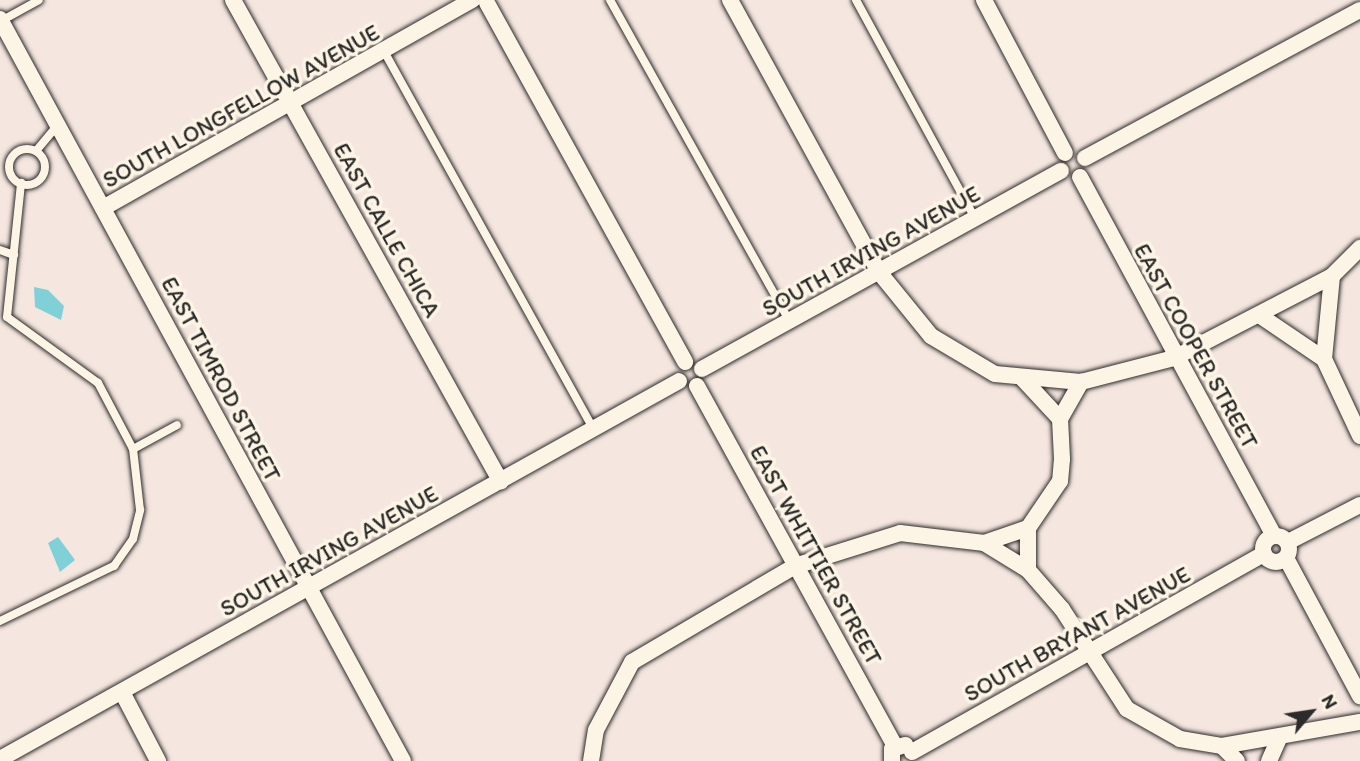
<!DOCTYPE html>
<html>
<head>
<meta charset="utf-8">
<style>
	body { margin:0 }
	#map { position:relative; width:1360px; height:761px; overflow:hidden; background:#f5e6df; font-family:Itim,sans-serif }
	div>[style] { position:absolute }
	.water>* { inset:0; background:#80d0d8 }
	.roads { filter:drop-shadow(0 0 2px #2b2b2b) drop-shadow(0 0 2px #2b2b2b) }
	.service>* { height:8px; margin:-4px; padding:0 4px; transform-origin:4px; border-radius:4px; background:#fcf5e5 }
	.service>.ring { margin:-4px; padding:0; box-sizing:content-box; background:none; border:8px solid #fcf5e5; border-radius:50% }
	.minor>* { height:16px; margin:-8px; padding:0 8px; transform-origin:8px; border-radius:8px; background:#fcf5e5 }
	.minor>.ring { margin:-8px; padding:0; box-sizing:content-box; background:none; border:16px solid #fcf5e5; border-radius:50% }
	span { translate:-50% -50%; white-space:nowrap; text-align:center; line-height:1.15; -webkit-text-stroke:7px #fcf5e5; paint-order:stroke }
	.street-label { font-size:23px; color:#2b2b2b }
	.north { position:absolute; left:1276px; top:677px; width:70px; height:70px; -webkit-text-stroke:5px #fcf5e5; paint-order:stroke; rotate:61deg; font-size:19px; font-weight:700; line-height:28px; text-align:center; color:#2b2b2b }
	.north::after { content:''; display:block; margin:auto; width:24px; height:32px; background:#2b2b2b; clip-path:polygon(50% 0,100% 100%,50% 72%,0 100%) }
</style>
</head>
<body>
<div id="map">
	<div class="water">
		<i style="clip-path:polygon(34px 287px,48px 290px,64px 306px,61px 320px,35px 307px)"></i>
		<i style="clip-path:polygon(58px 537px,75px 560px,60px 572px,48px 543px)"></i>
	</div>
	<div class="roads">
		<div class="service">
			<i style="left:610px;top:0;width:369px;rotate:60.8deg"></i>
			<i style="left:856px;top:0;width:251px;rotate:61.4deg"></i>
			<i style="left:1px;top:21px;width:43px;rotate:-28.9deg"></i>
			<i style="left:385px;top:53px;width:431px;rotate:61deg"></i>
			<i class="ring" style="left:9px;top:149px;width:28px;height:28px"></i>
			<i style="left:36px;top:151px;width:35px;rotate:-50deg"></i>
			<i style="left:0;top:250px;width:15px;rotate:20deg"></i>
			<i style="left:133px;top:449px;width:50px;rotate:-28.6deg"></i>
			<i style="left:0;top:621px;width:127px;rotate:-25.8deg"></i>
			<i style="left:114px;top:566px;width:33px;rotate:-55deg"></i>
			<i style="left:133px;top:539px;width:30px;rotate:-76deg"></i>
			<i style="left:140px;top:510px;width:61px;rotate:-96.5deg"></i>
			<i style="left:133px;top:449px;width:75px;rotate:-117.9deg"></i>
			<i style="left:98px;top:383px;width:112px;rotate:-144deg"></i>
			<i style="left:7px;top:317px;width:135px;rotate:-84deg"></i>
		</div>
		<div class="minor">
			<i style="left:233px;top:0;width:551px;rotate:60.93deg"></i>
			<i style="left:730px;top:0;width:310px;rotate:61.3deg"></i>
			<i style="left:879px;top:272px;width:82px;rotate:50.9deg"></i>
			<i style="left:931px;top:336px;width:74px;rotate:30.7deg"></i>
			<i style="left:995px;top:374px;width:86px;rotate:5.3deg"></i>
			<i style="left:1081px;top:382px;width:96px;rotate:-14.5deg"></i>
			<i style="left:1174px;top:358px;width:178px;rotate:-27.4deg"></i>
			<i style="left:1332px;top:276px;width:40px;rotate:-45deg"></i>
			<i style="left:984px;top:0;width:173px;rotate:62.1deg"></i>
			<i style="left:487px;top:3px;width:410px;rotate:61.1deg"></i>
			<i style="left:0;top:19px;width:844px;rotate:61.49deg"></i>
			<i style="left:1085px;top:158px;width:312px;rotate:-28.3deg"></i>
			<i style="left:1080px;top:177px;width:408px;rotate:61.6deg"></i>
			<i style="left:103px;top:208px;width:424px;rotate:-29.4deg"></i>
			<i style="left:1262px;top:317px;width:75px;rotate:34.1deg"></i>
			<i style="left:1324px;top:359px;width:85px;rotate:64.9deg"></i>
			<i style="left:1324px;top:359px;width:83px;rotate:-84.5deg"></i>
			<i style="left:702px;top:369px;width:410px;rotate:-28.9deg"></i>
			<i style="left:1023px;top:379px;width:54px;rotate:47.2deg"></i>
			<i style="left:1060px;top:419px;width:40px;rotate:87.1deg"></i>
			<i style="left:1062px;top:459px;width:22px;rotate:95deg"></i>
			<i style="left:1060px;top:481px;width:57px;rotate:124.2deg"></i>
			<i style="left:1028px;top:528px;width:42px;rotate:90deg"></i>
			<i style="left:697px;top:386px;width:411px;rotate:61.2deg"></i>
			<i style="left:1060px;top:419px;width:43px;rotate:-60.4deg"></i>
			<i class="ring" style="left:1263px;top:536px;width:10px;height:10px"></i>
			<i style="left:1288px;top:542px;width:81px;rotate:-27.2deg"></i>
			<i style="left:984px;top:543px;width:46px;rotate:-18.8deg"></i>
			<i style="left:1286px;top:558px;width:157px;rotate:61.8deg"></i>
			<i style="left:122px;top:692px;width:78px;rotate:62.4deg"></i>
			<i style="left:1222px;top:746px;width:21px;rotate:45deg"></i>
			<i style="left:912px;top:752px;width:404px;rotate:-29.4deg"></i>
			<i style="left:0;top:759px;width:777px;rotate:-29.1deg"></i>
			<i style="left:591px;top:761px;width:31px;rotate:-81deg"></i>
			<i style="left:596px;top:730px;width:77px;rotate:-62.1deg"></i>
			<i style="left:632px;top:662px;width:189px;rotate:-30.5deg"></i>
			<i style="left:795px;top:566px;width:110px;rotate:-17.4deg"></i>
			<i style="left:900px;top:533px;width:85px;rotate:6.8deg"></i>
			<i style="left:984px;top:543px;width:52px;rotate:31.5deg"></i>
			<i style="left:1028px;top:570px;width:52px;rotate:48.9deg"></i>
			<i style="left:1062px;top:609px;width:119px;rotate:57deg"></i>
			<i style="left:1127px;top:709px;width:61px;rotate:29.5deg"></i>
			<i style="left:1180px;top:739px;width:43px;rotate:9.5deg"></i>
			<i style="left:1222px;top:746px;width:140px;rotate:-9.9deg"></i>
			<i style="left:892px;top:761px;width:12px;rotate:-90deg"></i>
			<i style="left:892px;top:749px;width:14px;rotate:-17deg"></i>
			<i style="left:1269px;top:761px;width:27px;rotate:-66deg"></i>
		</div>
	</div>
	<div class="street-label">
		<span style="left:241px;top:106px;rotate:-29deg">SOUTH LONGFELLOW AVENUE</span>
		<span style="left:387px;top:230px;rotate:61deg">EAST CALLE CHICA</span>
		<span style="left:871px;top:251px;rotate:-29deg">SOUTH IRVING AVENUE</span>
		<span style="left:1196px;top:346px;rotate:61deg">EAST COOPER STREET</span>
		<span style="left:221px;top:379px;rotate:62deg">EAST TIMROD STREET</span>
		<span style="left:329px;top:551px;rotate:-29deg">SOUTH IRVING AVENUE</span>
		<span style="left:816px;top:555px;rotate:61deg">EAST WHITTIER STREET</span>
		<span style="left:1077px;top:634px;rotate:-29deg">SOUTH BRYANT AVENUE</span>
	</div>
	<div class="north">N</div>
</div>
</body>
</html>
